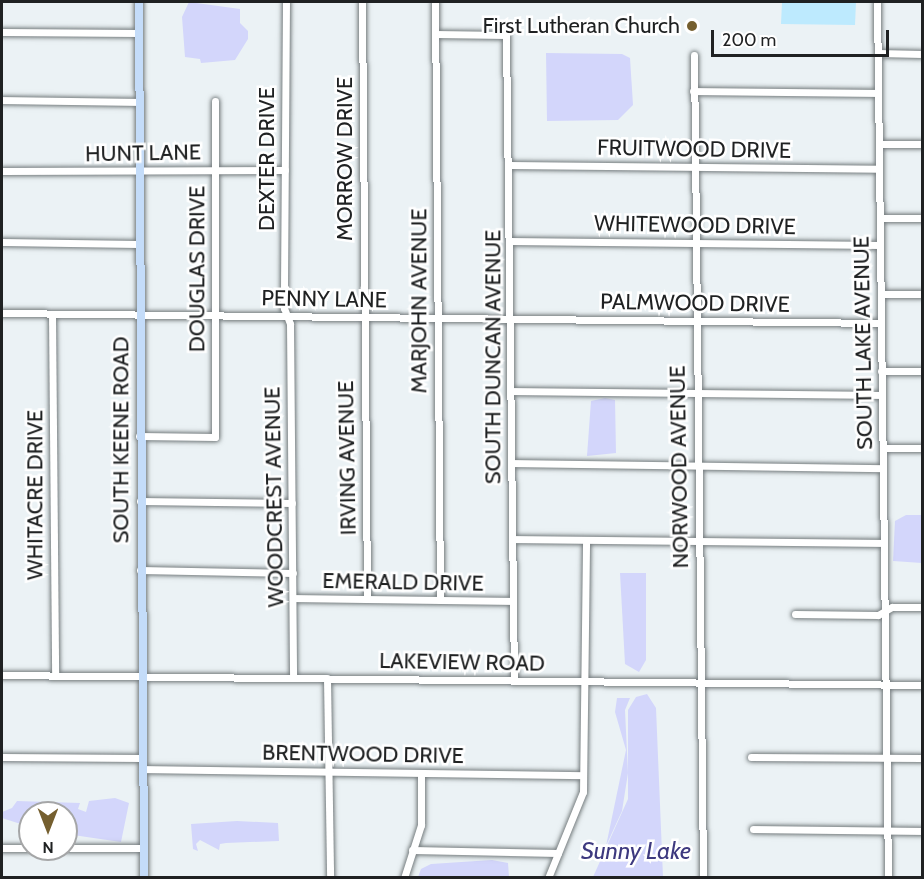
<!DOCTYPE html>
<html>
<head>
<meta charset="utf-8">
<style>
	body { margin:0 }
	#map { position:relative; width:924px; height:879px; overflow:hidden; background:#ebf2f5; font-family:Cabin,sans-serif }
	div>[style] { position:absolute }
	.green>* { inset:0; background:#bdeafe }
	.water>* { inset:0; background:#d3d6fb }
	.roads { filter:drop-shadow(0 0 2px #767d7f) drop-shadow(0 0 2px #767d7f) }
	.minor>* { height:7px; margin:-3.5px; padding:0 3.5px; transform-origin:3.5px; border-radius:3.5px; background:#fff }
	.major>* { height:8px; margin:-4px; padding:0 4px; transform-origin:4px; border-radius:4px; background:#c4dcf9 }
	.dots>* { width:16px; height:16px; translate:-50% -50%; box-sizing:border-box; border:3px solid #fff; border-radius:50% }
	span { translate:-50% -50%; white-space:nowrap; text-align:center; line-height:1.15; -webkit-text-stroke:5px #fff; paint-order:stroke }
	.poi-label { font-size:22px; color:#1f2122 }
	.right { translate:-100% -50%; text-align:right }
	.street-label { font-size:22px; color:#1f2122 }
	.water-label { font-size:24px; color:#3d397f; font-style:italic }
	.frame { position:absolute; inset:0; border:3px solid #1f2122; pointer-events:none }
	.north { position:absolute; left:18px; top:801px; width:60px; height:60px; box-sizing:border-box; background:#fff; border:2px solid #a5a6a7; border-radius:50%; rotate:180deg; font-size:16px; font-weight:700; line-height:24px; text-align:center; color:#1f2122 }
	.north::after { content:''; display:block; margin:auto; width:21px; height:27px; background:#755f2f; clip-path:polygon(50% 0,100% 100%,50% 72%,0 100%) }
	.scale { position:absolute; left:711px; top:30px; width:178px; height:27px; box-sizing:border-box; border:3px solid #1f2122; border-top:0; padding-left:8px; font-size:18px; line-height:21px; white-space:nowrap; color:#1f2122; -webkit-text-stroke:4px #fff; paint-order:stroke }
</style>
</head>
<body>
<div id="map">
	<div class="green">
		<i style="clip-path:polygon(782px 2px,856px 2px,855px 25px,781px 24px)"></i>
	</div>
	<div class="water">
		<i style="clip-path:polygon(189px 2px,240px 9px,240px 23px,248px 31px,248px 39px,235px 60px,201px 63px,200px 59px,185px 57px,182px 17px)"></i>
		<i style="clip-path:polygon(546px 53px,622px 54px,630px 58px,633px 105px,618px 120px,547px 121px)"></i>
		<i style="clip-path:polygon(605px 398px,615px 400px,616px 453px,587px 456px,591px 401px)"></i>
		<i style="clip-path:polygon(906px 515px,922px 515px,922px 563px,893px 561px,895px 521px)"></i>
		<i style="clip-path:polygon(620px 573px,646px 573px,646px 660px,639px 672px,625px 664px)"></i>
		<i style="clip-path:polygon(647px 694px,656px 708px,663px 877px,593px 877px,628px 799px,628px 710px,636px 697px)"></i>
		<i style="clip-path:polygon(617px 698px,630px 698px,625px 710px,628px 773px,622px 811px,606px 846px,626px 750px,615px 712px)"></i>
		<i style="clip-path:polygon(115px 798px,129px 803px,121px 842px,66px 834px,66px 813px,30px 813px,30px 827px,2px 818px,2px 812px,12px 808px,17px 801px,80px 803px,78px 809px,86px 812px,89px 801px)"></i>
		<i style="clip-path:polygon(237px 821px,278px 823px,279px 841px,226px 843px,220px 844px,219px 850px,200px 840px,196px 844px,198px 851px,193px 849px,191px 824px)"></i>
		<i style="clip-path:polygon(492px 860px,508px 863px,509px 877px,418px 877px,421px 869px,431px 864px)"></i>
	</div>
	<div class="roads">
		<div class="minor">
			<i style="left:286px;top:2px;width:306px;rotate:90.4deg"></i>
			<i style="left:284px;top:308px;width:17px;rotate:69deg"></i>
			<i style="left:290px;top:324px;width:354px;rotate:89.5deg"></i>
			<i style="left:362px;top:2px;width:597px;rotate:89.52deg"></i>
			<i style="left:435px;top:2px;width:598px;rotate:89.52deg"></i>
			<i style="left:877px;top:2px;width:876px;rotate:89.28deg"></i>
			<i style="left:2px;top:32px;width:137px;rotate:0.4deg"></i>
			<i style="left:435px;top:34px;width:71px;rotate:0.8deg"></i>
			<i style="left:506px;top:35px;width:645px;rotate:89.29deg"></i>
			<i style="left:878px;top:53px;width:44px;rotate:1.3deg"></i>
			<i style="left:694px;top:55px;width:823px;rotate:89.37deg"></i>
			<i style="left:693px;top:91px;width:185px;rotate:0.6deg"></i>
			<i style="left:2px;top:100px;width:137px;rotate:0.8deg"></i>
			<i style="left:879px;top:144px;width:43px"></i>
			<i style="left:509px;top:165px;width:370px;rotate:0.6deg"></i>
			<i style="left:2px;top:171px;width:283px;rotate:-0.2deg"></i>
			<i style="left:880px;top:218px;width:42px"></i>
			<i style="left:509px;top:241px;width:371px;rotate:0.6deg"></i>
			<i style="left:2px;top:242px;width:136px;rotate:0.8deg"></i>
			<i style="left:881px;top:294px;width:41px"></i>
			<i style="left:2px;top:313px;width:879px;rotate:0.65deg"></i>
			<i style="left:52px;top:314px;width:361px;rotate:89.5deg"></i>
			<i style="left:881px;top:371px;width:41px"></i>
			<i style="left:511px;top:391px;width:371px;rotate:0.6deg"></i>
			<i style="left:139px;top:436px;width:76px;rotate:0.8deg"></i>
			<i style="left:215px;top:437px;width:336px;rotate:-90deg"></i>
			<i style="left:883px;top:448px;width:39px"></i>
			<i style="left:512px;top:463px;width:371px;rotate:0.8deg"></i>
			<i style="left:140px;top:501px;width:152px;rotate:0.8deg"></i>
			<i style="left:512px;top:539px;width:372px;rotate:0.6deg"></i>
			<i style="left:140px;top:570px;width:153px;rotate:1.1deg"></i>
			<i style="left:293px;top:598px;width:220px;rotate:0.8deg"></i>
			<i style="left:795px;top:614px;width:83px;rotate:0.7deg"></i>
			<i style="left:878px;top:615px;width:16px;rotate:-30deg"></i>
			<i style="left:892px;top:607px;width:30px"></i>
			<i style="left:2px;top:675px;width:920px;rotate:0.62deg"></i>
			<i style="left:327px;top:678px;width:200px;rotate:89.1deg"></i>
			<i style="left:2px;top:757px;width:140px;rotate:0.4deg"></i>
			<i style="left:751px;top:757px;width:171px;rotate:0.3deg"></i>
			<i style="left:142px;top:769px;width:441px;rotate:0.8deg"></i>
			<i style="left:753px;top:829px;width:169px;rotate:0.7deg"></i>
			<i style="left:2px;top:848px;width:28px"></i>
			<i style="left:66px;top:848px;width:77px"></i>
			<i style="left:412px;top:850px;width:146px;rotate:1.2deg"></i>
			<i style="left:404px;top:878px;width:56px;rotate:-72.2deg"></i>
			<i style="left:421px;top:825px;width:52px;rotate:-90deg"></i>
			<i style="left:548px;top:878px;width:93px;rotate:-67.9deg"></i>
			<i style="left:583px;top:792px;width:252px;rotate:-89.3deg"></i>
		</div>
		<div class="major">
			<i style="left:139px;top:2px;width:876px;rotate:89.67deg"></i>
		</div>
	</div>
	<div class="dots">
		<i style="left:692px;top:26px;background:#755f2f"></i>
	</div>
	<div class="poi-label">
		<span class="right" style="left:680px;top:26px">First Lutheran Church</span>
	</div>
	<div class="street-label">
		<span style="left:694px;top:149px;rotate:1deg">FRUITWOOD DRIVE</span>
		<span style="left:143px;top:153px;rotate:-1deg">HUNT LANE</span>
		<span style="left:267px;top:159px;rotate:-90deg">DEXTER DRIVE</span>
		<span style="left:345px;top:159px;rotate:-90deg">MORROW DRIVE</span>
		<span style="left:695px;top:225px;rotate:1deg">WHITEWOOD DRIVE</span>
		<span style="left:197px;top:269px;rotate:-90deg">DOUGLAS DRIVE</span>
		<span style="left:324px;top:299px;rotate:1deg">PENNY LANE</span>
		<span style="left:419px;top:301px;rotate:-90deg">MARJOHN AVENUE</span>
		<span style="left:695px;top:303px;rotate:1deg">PALMWOOD DRIVE</span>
		<span style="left:863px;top:343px;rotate:-91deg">SOUTH LAKE AVENUE</span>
		<span style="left:493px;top:357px;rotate:-90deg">SOUTH DUNCAN AVENUE</span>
		<span style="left:121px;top:440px;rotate:-90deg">SOUTH KEENE ROAD</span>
		<span style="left:347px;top:458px;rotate:-91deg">IRVING AVENUE</span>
		<span style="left:679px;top:467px;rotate:-91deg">NORWOOD AVENUE</span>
		<span style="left:35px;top:495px;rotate:-90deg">WHITACRE DRIVE</span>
		<span style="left:274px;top:497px;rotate:-91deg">WOODCREST AVENUE</span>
		<span style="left:403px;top:582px;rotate:1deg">EMERALD DRIVE</span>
		<span style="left:462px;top:662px;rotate:1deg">LAKEVIEW ROAD</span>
		<span style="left:363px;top:754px;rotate:1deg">BRENTWOOD DRIVE</span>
	</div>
	<div class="water-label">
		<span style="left:636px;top:851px">Sunny Lake</span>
	</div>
	<div class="frame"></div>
	<div class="north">N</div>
	<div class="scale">200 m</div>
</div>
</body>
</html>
